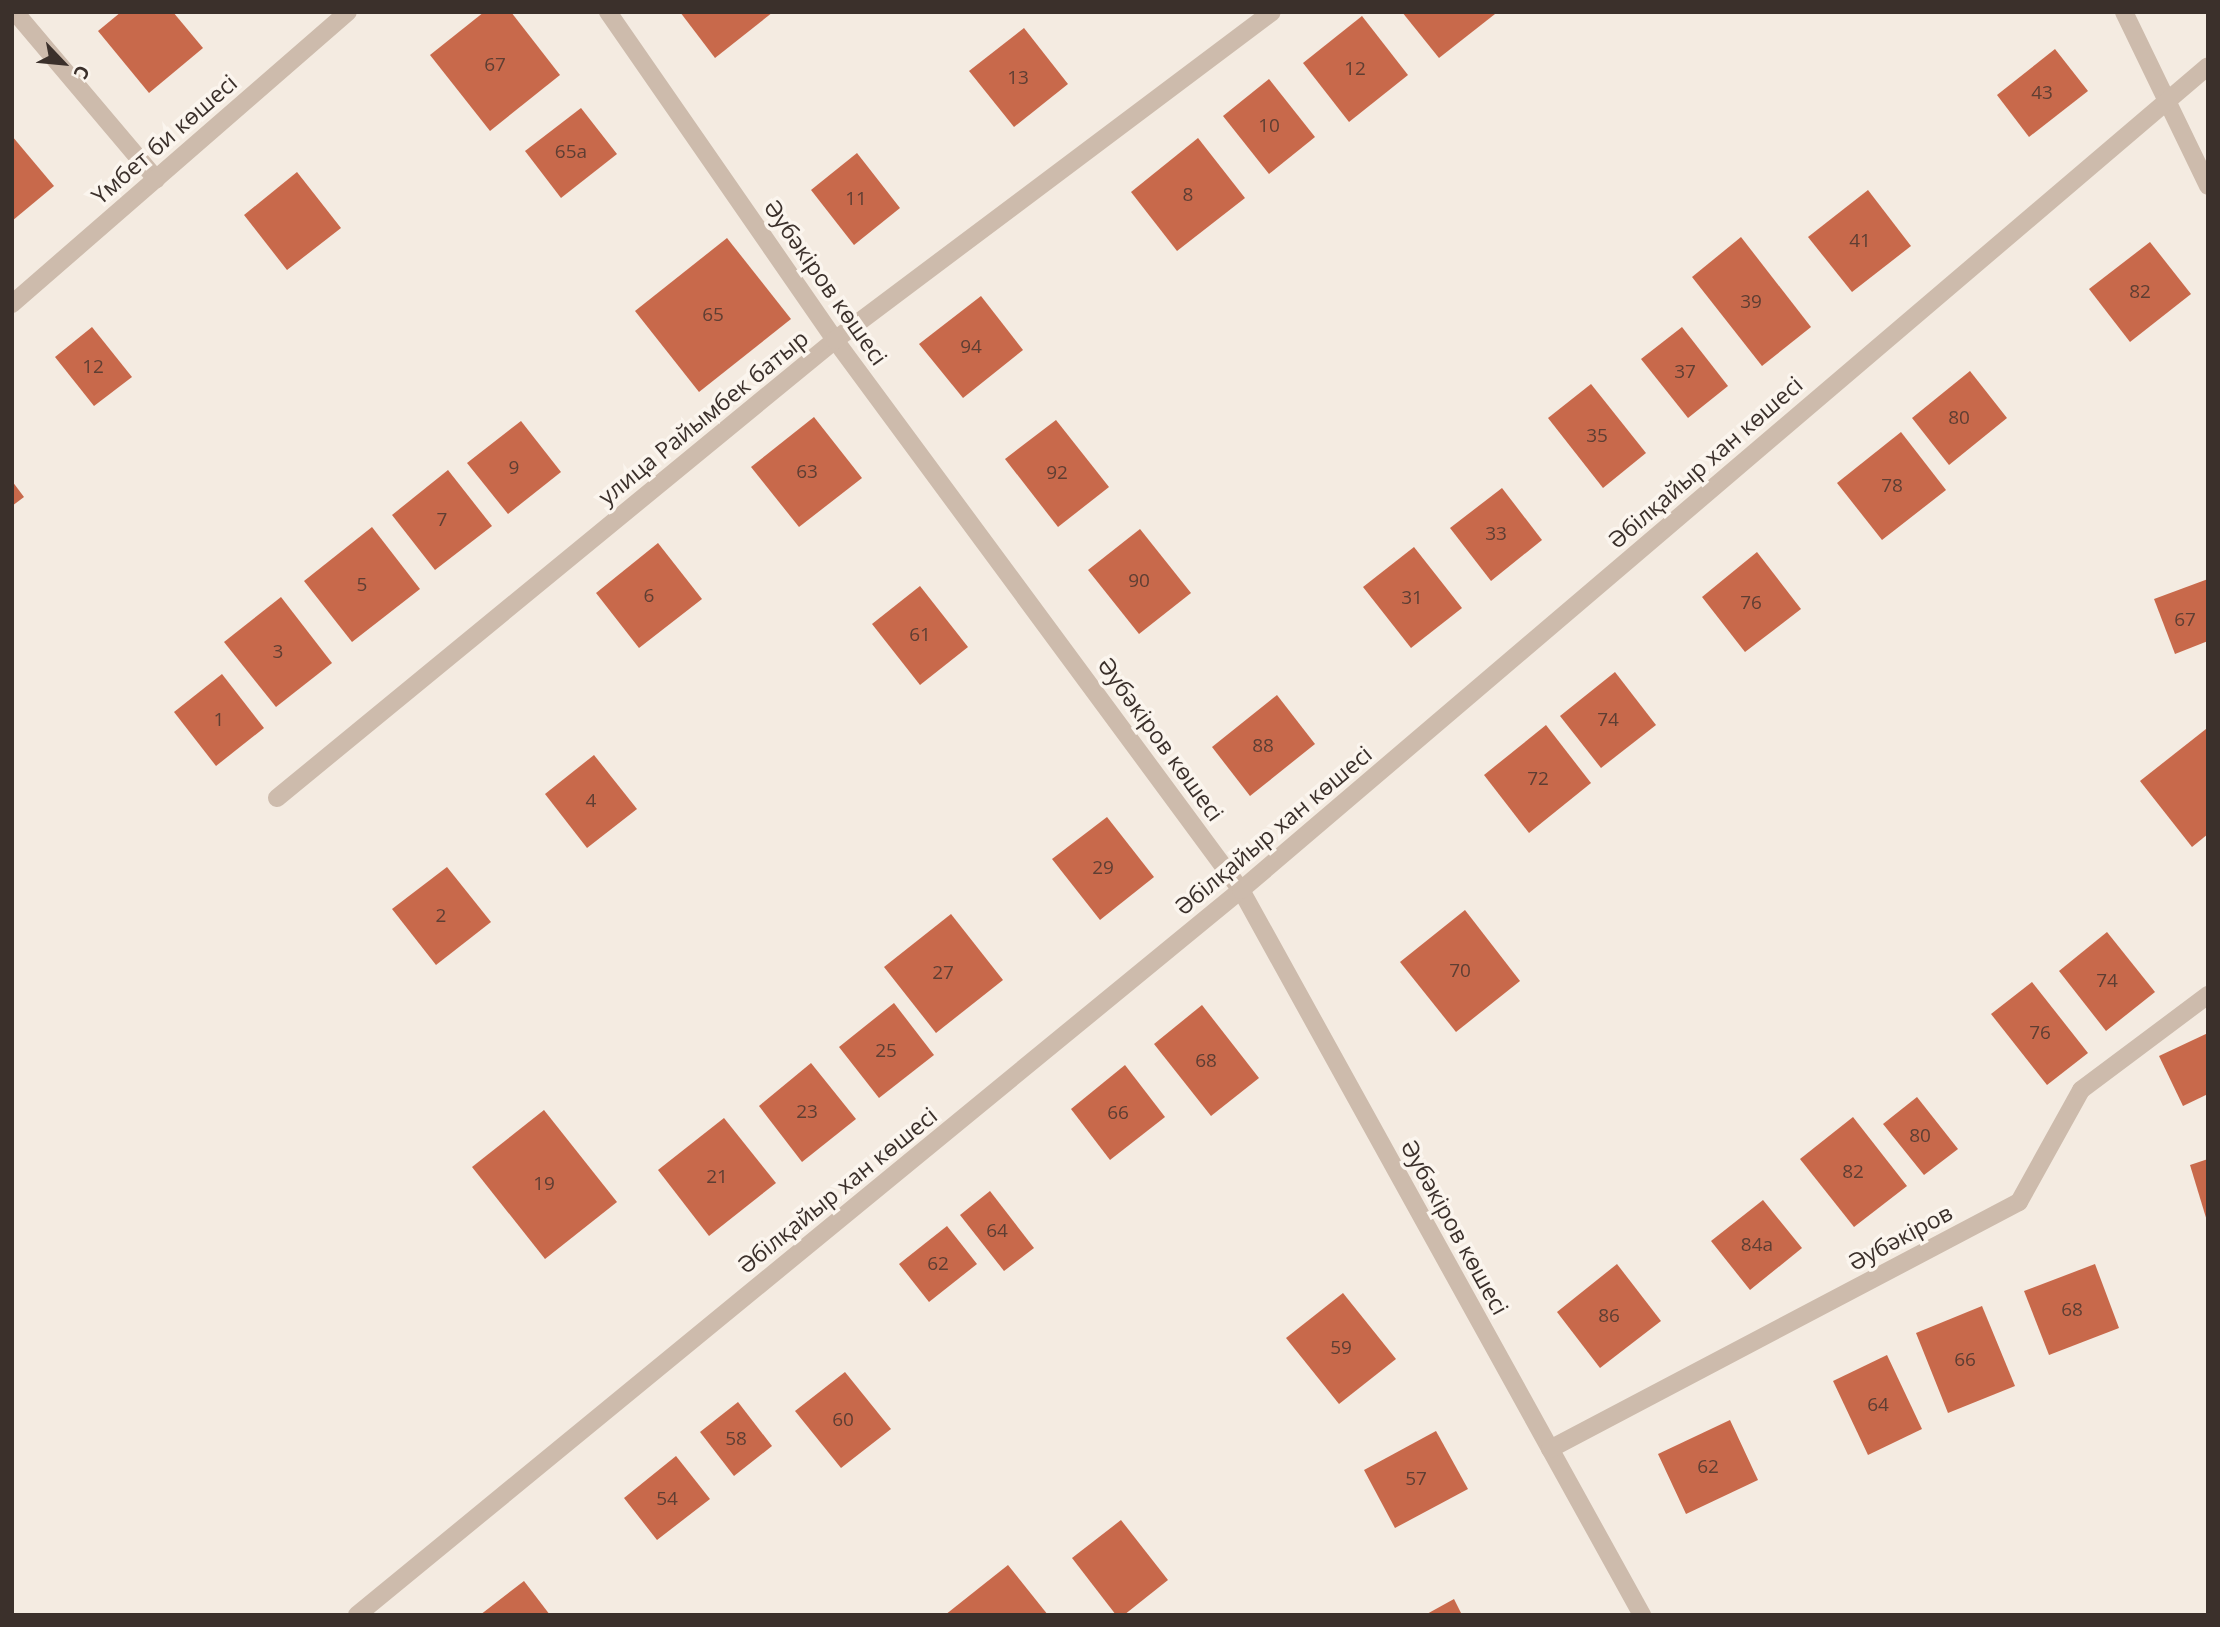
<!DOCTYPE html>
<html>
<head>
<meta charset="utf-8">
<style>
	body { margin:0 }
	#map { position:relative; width:2220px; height:1627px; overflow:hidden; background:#f4ebe1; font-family:"Open Sans",sans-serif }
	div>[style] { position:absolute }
	.building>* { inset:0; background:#c8694b }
	.minor>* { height:18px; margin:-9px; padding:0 9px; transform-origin:9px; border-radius:9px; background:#cdbbac }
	span { translate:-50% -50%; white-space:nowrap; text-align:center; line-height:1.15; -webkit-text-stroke:7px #fbf5ee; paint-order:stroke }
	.number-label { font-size:19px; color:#5e3e33 }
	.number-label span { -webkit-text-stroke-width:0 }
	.street-label { font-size:23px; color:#3b302b }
	.frame { position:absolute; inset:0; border:14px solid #3b302b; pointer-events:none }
	.north { position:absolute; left:28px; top:28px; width:70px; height:70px; -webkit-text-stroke:5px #fbf5ee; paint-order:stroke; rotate:116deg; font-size:19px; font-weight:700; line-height:28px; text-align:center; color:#3b302b }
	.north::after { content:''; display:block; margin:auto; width:24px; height:32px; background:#3b302b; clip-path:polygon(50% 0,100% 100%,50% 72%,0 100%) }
</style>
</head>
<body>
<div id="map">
	<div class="building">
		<i style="clip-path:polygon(121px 12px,173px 12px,203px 48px,149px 93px,98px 31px)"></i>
		<i style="clip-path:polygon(484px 12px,511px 12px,560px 75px,490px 131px,430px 55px)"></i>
		<i style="clip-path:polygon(680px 12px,773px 12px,715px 58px)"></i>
		<i style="clip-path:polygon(1402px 12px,1493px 12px,1495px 14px,1439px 58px)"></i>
		<i style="clip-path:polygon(1362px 16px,1408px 75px,1349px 122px,1303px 63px)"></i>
		<i style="clip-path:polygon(1024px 28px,1068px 84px,1014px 127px,969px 71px)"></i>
		<i style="clip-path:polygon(2055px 49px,2088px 91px,2029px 137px,1997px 95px)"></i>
		<i style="clip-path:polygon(1269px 79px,1315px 137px,1269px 174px,1223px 116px)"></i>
		<i style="clip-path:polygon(581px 108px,617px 154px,561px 198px,525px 151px)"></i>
		<i style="clip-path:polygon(12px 136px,54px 186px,12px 221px)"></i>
		<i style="clip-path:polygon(1198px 138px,1245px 198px,1177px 251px,1131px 192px)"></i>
		<i style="clip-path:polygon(857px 153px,900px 208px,854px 245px,811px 190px)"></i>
		<i style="clip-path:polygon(297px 172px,341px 228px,287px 270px,244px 215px)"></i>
		<i style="clip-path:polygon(1868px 190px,1911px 246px,1852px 292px,1808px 237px)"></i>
		<i style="clip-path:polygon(1741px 237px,1811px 327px,1762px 366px,1692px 277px)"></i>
		<i style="clip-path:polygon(727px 238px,791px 319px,699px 392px,635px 311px)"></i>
		<i style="clip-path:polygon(2150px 242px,2191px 294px,2130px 342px,2089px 289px)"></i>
		<i style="clip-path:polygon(981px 296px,1023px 350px,963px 398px,919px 344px)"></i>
		<i style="clip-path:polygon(92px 327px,132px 377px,94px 406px,55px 357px)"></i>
		<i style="clip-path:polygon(1682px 327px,1728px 386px,1688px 418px,1641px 359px)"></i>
		<i style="clip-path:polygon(1970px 371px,2007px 418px,1949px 465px,1912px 418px)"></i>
		<i style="clip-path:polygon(1591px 384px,1646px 453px,1603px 488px,1548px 418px)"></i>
		<i style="clip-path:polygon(814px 417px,862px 478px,799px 527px,751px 467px)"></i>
		<i style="clip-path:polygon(1056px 420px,1109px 487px,1058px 527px,1005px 459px)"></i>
		<i style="clip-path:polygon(521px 421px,561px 472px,508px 514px,467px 463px)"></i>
		<i style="clip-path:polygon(1901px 432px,1946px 490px,1882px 540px,1837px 483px)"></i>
		<i style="clip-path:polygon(448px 470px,492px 526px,435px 570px,392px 515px)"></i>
		<i style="clip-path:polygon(12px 481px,24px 497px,12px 506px)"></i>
		<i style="clip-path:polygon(1502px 488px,1542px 540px,1491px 581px,1450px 528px)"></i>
		<i style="clip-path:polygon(372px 527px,420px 589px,352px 642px,304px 581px)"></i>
		<i style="clip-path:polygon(1140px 529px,1191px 593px,1139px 634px,1088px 570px)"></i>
		<i style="clip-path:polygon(658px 543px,702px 599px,639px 648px,596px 593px)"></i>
		<i style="clip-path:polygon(1414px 547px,1462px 608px,1411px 648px,1363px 587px)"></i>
		<i style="clip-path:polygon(1757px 552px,1801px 609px,1745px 652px,1702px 597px)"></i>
		<i style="clip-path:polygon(2208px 579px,2208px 641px,2175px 654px,2154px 599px)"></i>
		<i style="clip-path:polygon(920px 586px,968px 647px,920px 685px,872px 624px)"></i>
		<i style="clip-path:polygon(281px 597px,332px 663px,276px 707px,224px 642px)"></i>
		<i style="clip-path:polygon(1615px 672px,1656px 725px,1601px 768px,1560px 716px)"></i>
		<i style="clip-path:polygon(222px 674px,264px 728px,216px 766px,174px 712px)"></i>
		<i style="clip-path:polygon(1277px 695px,1315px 744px,1250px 796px,1212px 747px)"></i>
		<i style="clip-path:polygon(1546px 725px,1591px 783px,1529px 833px,1484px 775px)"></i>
		<i style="clip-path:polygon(2206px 729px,2208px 834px,2192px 847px,2140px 781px)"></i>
		<i style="clip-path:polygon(594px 755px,637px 809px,587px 848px,545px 794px)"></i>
		<i style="clip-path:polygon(1107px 817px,1154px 877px,1100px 920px,1052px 859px)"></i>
		<i style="clip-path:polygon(447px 867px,491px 922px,436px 965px,392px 909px)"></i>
		<i style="clip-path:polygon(1465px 910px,1520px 981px,1456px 1032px,1400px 962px)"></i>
		<i style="clip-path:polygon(951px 914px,1003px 980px,936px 1033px,884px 967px)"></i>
		<i style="clip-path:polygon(2107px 932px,2155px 992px,2106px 1031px,2059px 971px)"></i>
		<i style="clip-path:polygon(2032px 982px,2088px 1053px,2047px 1085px,1991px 1014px)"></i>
		<i style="clip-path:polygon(894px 1003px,934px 1055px,879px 1098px,839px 1047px)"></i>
		<i style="clip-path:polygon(1202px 1005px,1259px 1078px,1211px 1116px,1154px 1044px)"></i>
		<i style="clip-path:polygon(2208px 1033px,2208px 1094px,2183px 1106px,2159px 1056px)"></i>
		<i style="clip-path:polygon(811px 1063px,856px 1119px,802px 1162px,759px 1106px)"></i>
		<i style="clip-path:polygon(1125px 1065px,1165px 1117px,1110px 1160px,1071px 1109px)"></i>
		<i style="clip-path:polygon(1917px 1097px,1958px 1149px,1924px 1175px,1883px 1124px)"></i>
		<i style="clip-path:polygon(544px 1110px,617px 1202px,545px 1259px,472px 1167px)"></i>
		<i style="clip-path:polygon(1853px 1117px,1907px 1186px,1854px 1227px,1800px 1159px)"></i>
		<i style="clip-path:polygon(724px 1118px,776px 1183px,709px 1236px,658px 1170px)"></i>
		<i style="clip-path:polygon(2208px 1159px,2208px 1221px,2207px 1221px,2190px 1165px)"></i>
		<i style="clip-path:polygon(990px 1191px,1034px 1248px,1004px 1271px,960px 1215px)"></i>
		<i style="clip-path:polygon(1763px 1200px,1802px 1248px,1750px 1290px,1711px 1241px)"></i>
		<i style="clip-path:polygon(947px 1226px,977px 1264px,929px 1302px,899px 1264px)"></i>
		<i style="clip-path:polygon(1617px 1264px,1661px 1321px,1600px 1368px,1557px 1312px)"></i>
		<i style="clip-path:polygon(2095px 1264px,2119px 1328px,2049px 1355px,2024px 1291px)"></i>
		<i style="clip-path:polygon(1343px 1293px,1396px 1359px,1339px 1404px,1286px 1338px)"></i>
		<i style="clip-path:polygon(1982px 1306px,2015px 1386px,1948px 1413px,1916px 1333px)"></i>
		<i style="clip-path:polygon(1887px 1355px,1922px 1429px,1868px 1455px,1833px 1381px)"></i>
		<i style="clip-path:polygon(845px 1372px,891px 1429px,841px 1468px,795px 1411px)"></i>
		<i style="clip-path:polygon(738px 1402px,772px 1446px,734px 1476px,700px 1432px)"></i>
		<i style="clip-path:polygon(1730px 1420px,1758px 1480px,1686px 1514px,1658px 1454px)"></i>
		<i style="clip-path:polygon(1436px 1431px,1468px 1489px,1395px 1528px,1364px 1470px)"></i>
		<i style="clip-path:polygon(676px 1456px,710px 1499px,657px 1540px,624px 1498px)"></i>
		<i style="clip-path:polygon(1121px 1520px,1168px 1580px,1124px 1615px,1116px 1615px,1072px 1558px)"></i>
		<i style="clip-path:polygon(1008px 1565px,1048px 1615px,945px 1615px)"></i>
		<i style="clip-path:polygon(524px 1581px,550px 1615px,480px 1615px)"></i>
		<i style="clip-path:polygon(1454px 1599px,1462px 1615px,1425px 1615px)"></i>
	</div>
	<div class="minor">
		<i style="left:15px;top:12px;width:219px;rotate:49.8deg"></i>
		<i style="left:608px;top:12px;width:399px;rotate:55.3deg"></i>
		<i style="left:835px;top:340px;width:684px;rotate:53.57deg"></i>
		<i style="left:1241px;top:890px;width:829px;rotate:61.05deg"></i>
		<i style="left:2124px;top:12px;width:193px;rotate:64.2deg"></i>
		<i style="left:12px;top:304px;width:445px;rotate:-41deg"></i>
		<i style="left:277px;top:798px;width:722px;rotate:-39.38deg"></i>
		<i style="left:835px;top:340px;width:546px;rotate:-36.89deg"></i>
		<i style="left:1550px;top:1449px;width:530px;rotate:-27.77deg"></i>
		<i style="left:2019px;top:1202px;width:128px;rotate:-61deg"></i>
		<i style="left:2081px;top:1090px;width:159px;rotate:-36.8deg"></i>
		<i style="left:357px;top:1615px;width:1143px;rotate:-39.36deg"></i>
		<i style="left:1241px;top:890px;width:1270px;rotate:-40.43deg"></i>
	</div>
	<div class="number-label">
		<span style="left:495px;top:65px">67</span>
		<span style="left:1355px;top:69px">12</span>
		<span style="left:1018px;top:78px">13</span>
		<span style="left:2042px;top:93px">43</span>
		<span style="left:1269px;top:126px">10</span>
		<span style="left:571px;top:152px">65а</span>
		<span style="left:1188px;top:195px">8</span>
		<span style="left:856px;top:199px">11</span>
		<span style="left:1860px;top:241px">41</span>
		<span style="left:2140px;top:292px">82</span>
		<span style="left:1751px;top:302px">39</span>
		<span style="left:713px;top:315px">65</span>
		<span style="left:971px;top:347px">94</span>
		<span style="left:93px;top:367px">12</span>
		<span style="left:1685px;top:372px">37</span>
		<span style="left:1959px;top:418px">80</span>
		<span style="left:1597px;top:436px">35</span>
		<span style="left:514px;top:468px">9</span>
		<span style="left:807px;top:472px">63</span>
		<span style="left:1057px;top:473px">92</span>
		<span style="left:1892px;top:486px">78</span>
		<span style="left:442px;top:520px">7</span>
		<span style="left:1496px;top:534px">33</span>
		<span style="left:1139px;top:581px">90</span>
		<span style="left:362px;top:585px">5</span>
		<span style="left:649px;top:596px">6</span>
		<span style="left:1412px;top:598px">31</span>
		<span style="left:1751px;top:603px">76</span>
		<span style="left:2185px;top:620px">67</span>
		<span style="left:920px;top:635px">61</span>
		<span style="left:278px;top:652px">3</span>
		<span style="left:219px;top:720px">1</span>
		<span style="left:1608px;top:720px">74</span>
		<span style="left:1263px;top:746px">88</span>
		<span style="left:1538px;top:779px">72</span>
		<span style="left:591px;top:801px">4</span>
		<span style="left:1103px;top:868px">29</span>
		<span style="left:441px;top:916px">2</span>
		<span style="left:1460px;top:971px">70</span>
		<span style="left:943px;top:973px">27</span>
		<span style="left:2107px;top:981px">74</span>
		<span style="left:2040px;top:1033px">76</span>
		<span style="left:886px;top:1051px">25</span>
		<span style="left:1206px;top:1061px">68</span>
		<span style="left:807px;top:1112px">23</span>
		<span style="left:1118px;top:1113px">66</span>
		<span style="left:1920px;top:1136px">80</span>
		<span style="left:1853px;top:1172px">82</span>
		<span style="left:717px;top:1177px">21</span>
		<span style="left:544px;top:1184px">19</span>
		<span style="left:997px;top:1231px">64</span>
		<span style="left:1757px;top:1245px">84а</span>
		<span style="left:938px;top:1264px">62</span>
		<span style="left:2072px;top:1310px">68</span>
		<span style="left:1609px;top:1316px">86</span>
		<span style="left:1341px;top:1348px">59</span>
		<span style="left:1965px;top:1360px">66</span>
		<span style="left:1878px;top:1405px">64</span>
		<span style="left:843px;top:1420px">60</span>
		<span style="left:736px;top:1439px">58</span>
		<span style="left:1708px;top:1467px">62</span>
		<span style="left:1416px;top:1479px">57</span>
		<span style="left:667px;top:1499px">54</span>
	</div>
	<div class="street-label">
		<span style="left:164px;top:139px;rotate:-41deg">Үмбет би көшесі</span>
		<span style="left:826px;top:282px;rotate:55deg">Әубәкіров көшесі</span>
		<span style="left:703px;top:417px;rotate:-39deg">улица Райымбек батыр</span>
		<span style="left:1705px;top:462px;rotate:-41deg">Әбілқайыр хан көшесі</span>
		<span style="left:1161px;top:739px;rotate:54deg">Әубәкіров көшесі</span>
		<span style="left:1273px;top:830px;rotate:-40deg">Әбілқайыр хан көшесі</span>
		<span style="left:837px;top:1190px;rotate:-39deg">Әбілқайыр хан көшесі</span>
		<span style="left:1455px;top:1227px;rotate:61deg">Әубәкіров көшесі</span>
		<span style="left:1900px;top:1237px;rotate:-28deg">Әубәкіров</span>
	</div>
	<div class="frame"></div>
	<div class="north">С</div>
</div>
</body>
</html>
